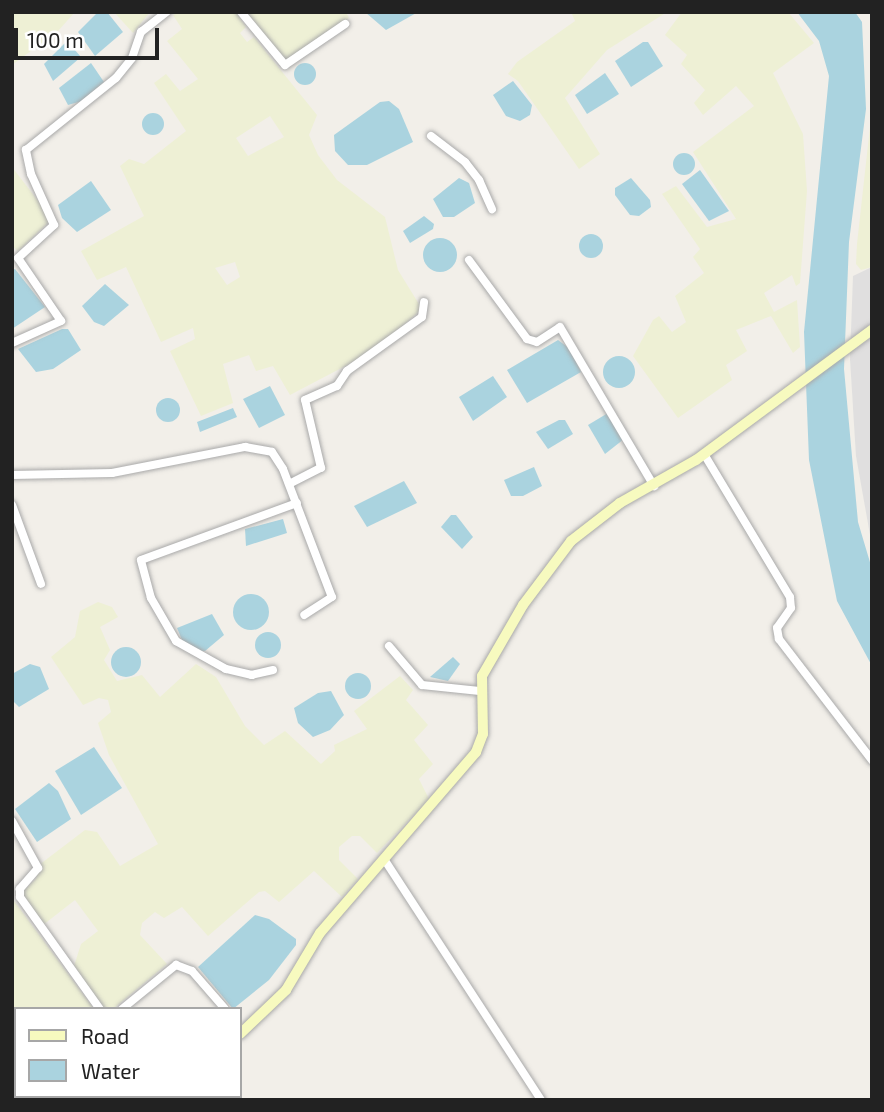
<!DOCTYPE html>
<html>
<head>
<meta charset="utf-8">
<style>
	body { margin:0 }
	#map { position:relative; width:884px; height:1112px; overflow:hidden; background:#f2efe9; font-family:"Exo 2",sans-serif }
	div>[style] { position:absolute }
	.residential>* { inset:0; background:#e0dfdf }
	.farmland>* { inset:0; background:#eef0d5 }
	.water>* { inset:0; background:#aad3df }
	.round { border-radius:50% }
	.roads { filter:drop-shadow(0 0 2px #a9a9a9) drop-shadow(0 0 2px #a9a9a9) }
	.street>* { height:8px; margin:-4px; padding:0 4px; transform-origin:4px; border-radius:4px; background:#fff }
	.secondary>* { height:10px; margin:-5px; padding:0 5px; transform-origin:5px; border-radius:5px; background:#f7fabf }
	span { translate:-50% -50%; white-space:nowrap; text-align:center; line-height:1.15; -webkit-text-stroke:7px #fff; paint-order:stroke }
	.frame { position:absolute; inset:0; border:14px solid #222; pointer-events:none }
	.legend { position:absolute; left:14px; top:1007px; width:228px; height:91px; box-sizing:border-box; background:#fff; border:2px solid #a7a7a7; margin:0; padding:9px 12px; list-style:none; font-size:21px; color:#222 }
	.legend li { display:flex; align-items:center; gap:14px; height:35px }
	.legend b { width:35px; border:2px solid #a7a7a7 }
	.scale { position:absolute; left:14px; top:28px; width:145px; height:32px; box-sizing:border-box; border:4px solid #222; border-top:0; padding-left:9px; font-size:21px; line-height:24px; white-space:nowrap; color:#222; -webkit-text-stroke:5px #fff; paint-order:stroke }
</style>
</head>
<body>
<div id="map">
	<div class="residential">
		<i style="clip-path:polygon(872px 267px,872px 546px,856px 456px,850px 359px,853px 276px)"></i>
	</div>
	<div class="farmland">
		<i style="clip-path:polygon(12px 12px,75px 12px,58px 31px,12px 65px)"></i>
		<i style="clip-path:polygon(114px 12px,150px 12px,133px 33px)"></i>
		<i style="clip-path:polygon(evenodd,179px 12px,236px 12px,246px 27px,240px 33px,247px 42px,254px 37px,317px 115px,309px 135px,318px 155px,337px 180px,385px 217px,398px 270px,422px 309px,372px 352px,290px 395px,273px 366px,256px 371px,249px 355px,223px 364px,233px 403px,201px 416px,170px 351px,195px 339px,193px 328px,161px 342px,126px 267px,97px 280px,81px 251px,144px 216px,120px 166px,129px 159px,144px 164px,186px 131px,154px 83px,166px 74px,180px 91px,198px 79px,167px 41px,182px 29px,173px 15px,179px 12px,270px 116px,284px 137px,248px 156px,236px 138px,270px 116px,179px 12px,235px 262px,240px 277px,227px 285px,215px 268px,235px 262px)"></i>
		<i style="clip-path:polygon(247px 12px,346px 12px,349px 18px,287px 60px,278px 55px)"></i>
		<i style="clip-path:polygon(571px 12px,667px 12px,607px 50px,565px 98px,600px 154px,579px 169px,518px 81px,508px 74px,517px 62px,575px 21px)"></i>
		<i style="clip-path:polygon(682px 12px,788px 12px,814px 43px,773px 73px,803px 134px,807px 191px,800px 283px,796px 286px,792px 275px,764px 293px,774px 312px,797px 300px,800px 347px,793px 353px,771px 316px,736px 330px,747px 351px,726px 365px,732px 380px,678px 418px,633px 356px,653px 320px,659px 316px,672px 332px,686px 322px,675px 296px,704px 273px,693px 257px,700px 249px,662px 194px,676px 186px,707px 227px,736px 219px,693px 152px,754px 106px,736px 86px,703px 115px,694px 103px,705px 90px,681px 64px,687px 55px,665px 35px)"></i>
		<i style="clip-path:polygon(872px 109px,872px 267px,861px 270px,856px 264px,857px 244px)"></i>
		<i style="clip-path:polygon(12px 167px,52px 219px,18px 251px,13px 247px)"></i>
		<i style="clip-path:polygon(98px 602px,112px 607px,118px 617px,100px 627px,110px 650px,104px 660px,117px 681px,142px 675px,160px 697px,196px 664px,216px 677px,245px 726px,264px 745px,285px 731px,321px 764px,335px 751px,334px 745px,367px 729px,354px 711px,400px 676px,413px 690px,406px 700px,428px 725px,414px 740px,433px 764px,419px 779px,429px 799px,377px 853px,360px 836px,352px 836px,339px 847px,339px 860px,358px 879px,342px 897px,314px 871px,279px 902px,265px 891px,259px 892px,208px 936px,182px 907px,164px 918px,155px 912px,142px 923px,140px 935px,167px 964px,113px 1009px,103px 1007px,74px 966px,81px 944px,98px 931px,75px 900px,43px 925px,21px 893px,36px 879px,39px 865px,85px 830px,97px 832px,120px 866px,158px 844px,109px 755px,98px 723px,111px 712px,108px 700px,99px 698px,83px 705px,51px 657px,75px 637px,80px 611px)"></i>
		<i style="clip-path:polygon(12px 898px,94px 1009px,16px 1009px,17px 1100px,12px 1100px)"></i>
	</div>
	<div class="water">
		<i style="clip-path:polygon(98px 12px,107px 12px,123px 32px,95px 56px,78px 32px)"></i>
		<i style="clip-path:polygon(365px 12px,418px 12px,386px 30px)"></i>
		<i style="clip-path:polygon(797px 12px,855px 12px,862px 22px,866px 109px,849px 242px,844px 369px,858px 522px,872px 569px,872px 666px,837px 601px,809px 460px,804px 332px,829px 76px,819px 41px)"></i>
		<i style="clip-path:polygon(67px 41px,81px 57px,53px 81px,44px 64px)"></i>
		<i style="clip-path:polygon(643px 42px,648px 42px,663px 66px,631px 87px,615px 61px)"></i>
		<i class="round" style="left:294px;top:63px;width:22px;height:22px"></i>
		<i style="clip-path:polygon(91px 63px,104px 82px,82px 101px,68px 105px,59px 88px)"></i>
		<i style="clip-path:polygon(605px 73px,619px 94px,587px 114px,575px 95px)"></i>
		<i style="clip-path:polygon(513px 81px,532px 105px,530px 115px,520px 121px,506px 116px,493px 95px)"></i>
		<i style="clip-path:polygon(389px 101px,399px 109px,413px 142px,367px 165px,348px 165px,335px 151px,334px 135px,380px 102px)"></i>
		<i class="round" style="left:142px;top:113px;width:22px;height:22px"></i>
		<i class="round" style="left:673px;top:153px;width:22px;height:22px"></i>
		<i style="clip-path:polygon(700px 170px,729px 211px,709px 221px,682px 184px)"></i>
		<i style="clip-path:polygon(459px 178px,469px 183px,475px 203px,454px 217px,443px 217px,433px 199px)"></i>
		<i style="clip-path:polygon(631px 178px,650px 200px,651px 207px,639px 216px,630px 215px,615px 195px,615px 188px)"></i>
		<i style="clip-path:polygon(91px 181px,111px 210px,77px 232px,62px 218px,58px 205px)"></i>
		<i style="clip-path:polygon(424px 216px,434px 224px,433px 229px,410px 243px,403px 231px)"></i>
		<i class="round" style="left:579px;top:234px;width:24px;height:24px"></i>
		<i class="round" style="left:423px;top:238px;width:34px;height:34px"></i>
		<i style="clip-path:polygon(15px 269px,45px 307px,12px 329px,12px 270px)"></i>
		<i style="clip-path:polygon(105px 284px,129px 305px,104px 326px,94px 322px,82px 306px)"></i>
		<i style="clip-path:polygon(62px 329px,68px 329px,81px 350px,53px 369px,36px 372px,18px 349px)"></i>
		<i style="clip-path:polygon(558px 340px,570px 349px,581px 372px,527px 403px,507px 370px)"></i>
		<i class="round" style="left:603px;top:356px;width:32px;height:32px"></i>
		<i style="clip-path:polygon(493px 376px,507px 397px,473px 421px,459px 397px)"></i>
		<i style="clip-path:polygon(270px 386px,285px 415px,259px 428px,243px 399px)"></i>
		<i class="round" style="left:156px;top:398px;width:24px;height:24px"></i>
		<i style="clip-path:polygon(233px 408px,237px 417px,200px 432px,197px 422px)"></i>
		<i style="clip-path:polygon(608px 413px,624px 439px,605px 454px,588px 425px)"></i>
		<i style="clip-path:polygon(559px 420px,565px 420px,573px 434px,548px 449px,536px 432px)"></i>
		<i style="clip-path:polygon(534px 467px,542px 486px,523px 496px,511px 496px,504px 480px)"></i>
		<i style="clip-path:polygon(404px 481px,417px 503px,367px 527px,354px 506px)"></i>
		<i style="clip-path:polygon(451px 515px,456px 515px,473px 537px,462px 549px,441px 527px)"></i>
		<i style="clip-path:polygon(283px 519px,287px 533px,246px 546px,245px 529px)"></i>
		<i class="round" style="left:233px;top:594px;width:36px;height:36px"></i>
		<i style="clip-path:polygon(212px 614px,224px 635px,205px 651px,196px 651px,182px 640px,177px 628px)"></i>
		<i class="round" style="left:255px;top:632px;width:26px;height:26px"></i>
		<i class="round" style="left:111px;top:647px;width:30px;height:30px"></i>
		<i style="clip-path:polygon(453px 657px,460px 664px,448px 681px,430px 677px)"></i>
		<i style="clip-path:polygon(30px 664px,40px 667px,49px 689px,19px 707px,12px 700px,12px 674px)"></i>
		<i class="round" style="left:345px;top:673px;width:26px;height:26px"></i>
		<i style="clip-path:polygon(331px 691px,344px 715px,330px 730px,313px 737px,298px 723px,294px 708px,318px 693px)"></i>
		<i style="clip-path:polygon(94px 747px,122px 788px,81px 815px,55px 771px)"></i>
		<i style="clip-path:polygon(49px 783px,58px 791px,71px 819px,37px 842px,15px 809px)"></i>
		<i style="clip-path:polygon(255px 915px,269px 919px,296px 939px,296px 945px,269px 980px,233px 1009px,198px 967px)"></i>
	</div>
	<div class="roads">
		<div class="street">
			<i style="left:241px;top:12px;width:69px;rotate:50.3deg"></i>
			<i style="left:285px;top:65px;width:73px;rotate:-34.3deg"></i>
			<i style="left:431px;top:136px;width:43px;rotate:37.4deg"></i>
			<i style="left:465px;top:162px;width:23px;rotate:52deg"></i>
			<i style="left:479px;top:180px;width:32px;rotate:66deg"></i>
			<i style="left:469px;top:260px;width:98px;rotate:53.7deg"></i>
			<i style="left:527px;top:339px;width:10px;rotate:17deg"></i>
			<i style="left:537px;top:342px;width:27px;rotate:-33deg"></i>
			<i style="left:560px;top:327px;width:185px;rotate:59.4deg"></i>
			<i style="left:12px;top:343px;width:54px;rotate:-24.2deg"></i>
			<i style="left:61px;top:321px;width:76px;rotate:-124.3deg"></i>
			<i style="left:18px;top:258px;width:49px;rotate:-42.5deg"></i>
			<i style="left:54px;top:225px;width:56px;rotate:-114.3deg"></i>
			<i style="left:31px;top:174px;width:25px;rotate:-102deg"></i>
			<i style="left:26px;top:150px;width:115px;rotate:-38.7deg"></i>
			<i style="left:116px;top:78px;width:26px;rotate:-51deg"></i>
			<i style="left:132px;top:58px;width:28px;rotate:-71deg"></i>
			<i style="left:141px;top:32px;width:33px;rotate:-38deg"></i>
			<i style="left:704px;top:454px;width:167px;rotate:59deg"></i>
			<i style="left:790px;top:597px;width:11px;rotate:85deg"></i>
			<i style="left:791px;top:608px;width:24px;rotate:125deg"></i>
			<i style="left:777px;top:628px;width:11px;rotate:80deg"></i>
			<i style="left:779px;top:639px;width:153px;rotate:52.5deg"></i>
			<i style="left:12px;top:475px;width:100px;rotate:-1.1deg"></i>
			<i style="left:112px;top:473px;width:136px;rotate:-11.1deg"></i>
			<i style="left:245px;top:447px;width:27px;rotate:10deg"></i>
			<i style="left:272px;top:452px;width:20px;rotate:57deg"></i>
			<i style="left:283px;top:469px;width:137px;rotate:69.1deg"></i>
			<i style="left:332px;top:597px;width:33px;rotate:147deg"></i>
			<i style="left:289px;top:484px;width:36px;rotate:-27deg"></i>
			<i style="left:321px;top:468px;width:70px;rotate:-103.2deg"></i>
			<i style="left:305px;top:400px;width:35px;rotate:-24deg"></i>
			<i style="left:337px;top:386px;width:18px;rotate:-56deg"></i>
			<i style="left:347px;top:371px;width:92px;rotate:-35.8deg"></i>
			<i style="left:422px;top:317px;width:15px;rotate:-82deg"></i>
			<i style="left:12px;top:505px;width:84px;rotate:69.8deg"></i>
			<i style="left:389px;top:646px;width:51px;rotate:49.8deg"></i>
			<i style="left:422px;top:685px;width:58px;rotate:5.9deg"></i>
			<i style="left:273px;top:670px;width:22px;rotate:167deg"></i>
			<i style="left:252px;top:675px;width:27px;rotate:-167deg"></i>
			<i style="left:226px;top:669px;width:57px;rotate:-150.8deg"></i>
			<i style="left:176px;top:641px;width:50px;rotate:-120.2deg"></i>
			<i style="left:151px;top:598px;width:39px;rotate:-105deg"></i>
			<i style="left:141px;top:560px;width:166px;rotate:-20.1deg"></i>
			<i style="left:12px;top:821px;width:54px;rotate:61deg"></i>
			<i style="left:38px;top:868px;width:28px;rotate:131deg"></i>
			<i style="left:20px;top:889px;width:8px;rotate:90deg"></i>
			<i style="left:20px;top:897px;width:138px;rotate:54.5deg"></i>
			<i style="left:384px;top:859px;width:288px;rotate:56.9deg"></i>
			<i style="left:122px;top:1009px;width:70px;rotate:-39.2deg"></i>
			<i style="left:176px;top:965px;width:17px;rotate:21deg"></i>
			<i style="left:192px;top:971px;width:50px;rotate:49deg"></i>
		</div>
		<div class="secondary">
			<i style="left:240px;top:1034px;width:64px;rotate:-43.7deg"></i>
			<i style="left:286px;top:990px;width:66px;rotate:-59.2deg"></i>
			<i style="left:320px;top:933px;width:239px;rotate:-49.2deg"></i>
			<i style="left:476px;top:752px;width:19px;rotate:-69deg"></i>
			<i style="left:483px;top:734px;width:58px;rotate:-91deg"></i>
			<i style="left:482px;top:676px;width:82px;rotate:-60deg"></i>
			<i style="left:523px;top:605px;width:80px;rotate:-53.1deg"></i>
			<i style="left:571px;top:541px;width:62px;rotate:-37.8deg"></i>
			<i style="left:620px;top:503px;width:87px;rotate:-29.5deg"></i>
			<i style="left:696px;top:460px;width:219px;rotate:-36.5deg"></i>
			<i style="left:152px;top:1100px;width:6px;rotate:-39deg"></i>
		</div>
	</div>
	<div class="frame"></div>
	<ul class="legend">
	<li><b style="height:9px;background:#f7fabf"></b>Road</li>
	<li><b style="height:19px;background:#aad3df"></b>Water</li>
	</ul>
	<div class="scale">100 m</div>
</div>
</body>
</html>
